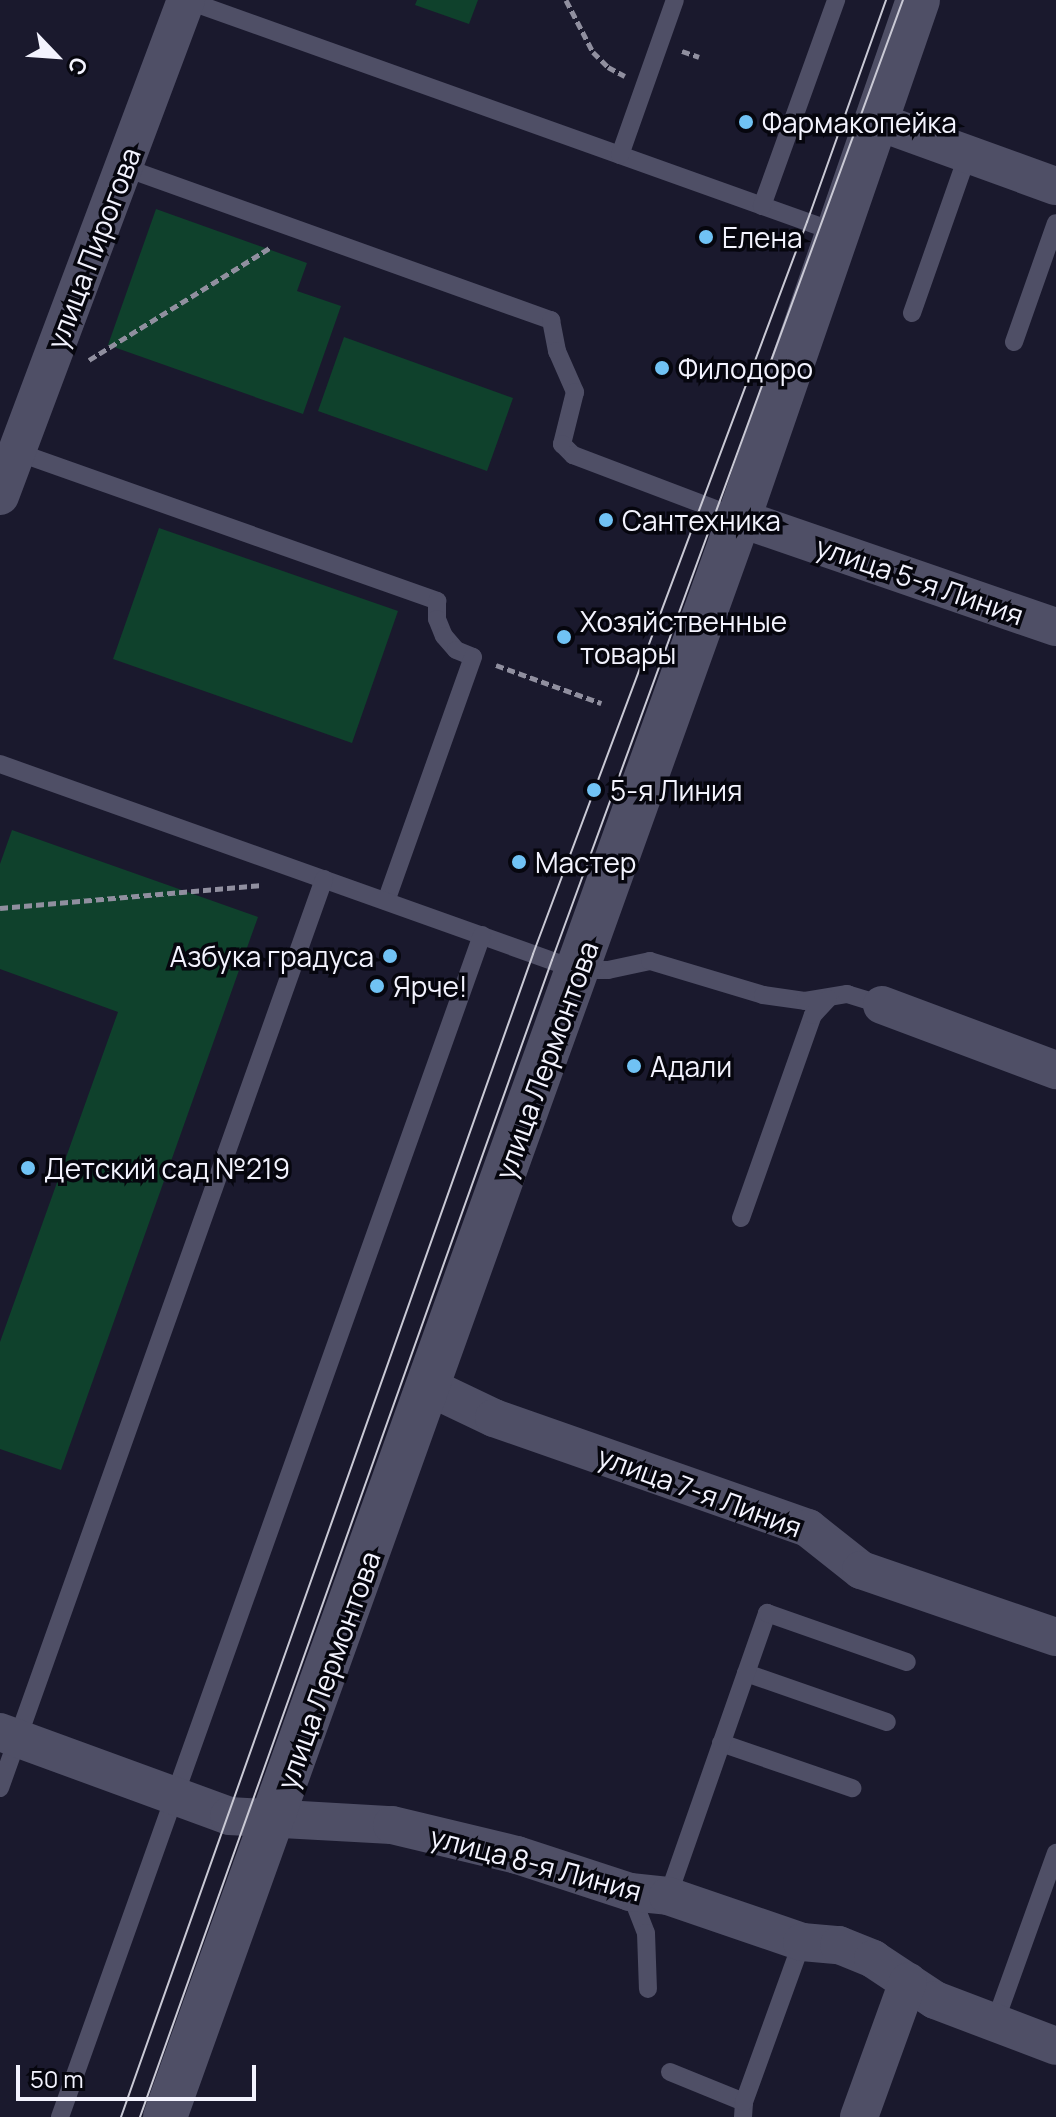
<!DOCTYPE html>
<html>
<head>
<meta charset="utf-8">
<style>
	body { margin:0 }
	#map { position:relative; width:1056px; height:2117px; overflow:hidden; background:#1a192d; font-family:Manrope,sans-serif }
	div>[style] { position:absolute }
	.green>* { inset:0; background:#0f412c }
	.path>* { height:5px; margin-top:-2.5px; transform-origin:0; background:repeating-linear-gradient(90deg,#908f9f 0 8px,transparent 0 12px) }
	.lane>* { height:18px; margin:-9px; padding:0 9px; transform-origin:9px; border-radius:9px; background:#4f4f66 }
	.street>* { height:38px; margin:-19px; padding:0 19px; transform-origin:19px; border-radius:19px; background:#4f4f66 }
	.secondary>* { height:44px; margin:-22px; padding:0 22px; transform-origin:22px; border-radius:22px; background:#4f4f66 }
	.tram>* { height:2px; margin:-1px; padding:0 1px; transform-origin:1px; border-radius:1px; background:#c9c9d5 }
	.dots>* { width:22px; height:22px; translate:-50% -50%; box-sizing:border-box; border:4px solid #06060e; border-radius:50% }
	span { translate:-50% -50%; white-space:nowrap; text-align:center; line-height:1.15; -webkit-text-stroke:7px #06060e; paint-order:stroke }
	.poi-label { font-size:28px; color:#f3f3fe }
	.left { translate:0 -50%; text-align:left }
	.right { translate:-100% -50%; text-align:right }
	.street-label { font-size:28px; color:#f3f3fe }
	.north { position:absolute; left:16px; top:16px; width:80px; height:80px; -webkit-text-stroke:6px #06060e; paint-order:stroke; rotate:115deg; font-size:22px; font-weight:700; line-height:32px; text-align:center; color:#f3f3fe }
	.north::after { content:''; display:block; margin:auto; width:28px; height:36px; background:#f3f3fe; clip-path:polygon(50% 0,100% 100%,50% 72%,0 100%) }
	.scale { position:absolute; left:16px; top:2065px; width:240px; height:36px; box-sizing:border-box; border:4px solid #f3f3fe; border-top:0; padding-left:10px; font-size:24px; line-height:28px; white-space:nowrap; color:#f3f3fe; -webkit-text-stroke:6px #06060e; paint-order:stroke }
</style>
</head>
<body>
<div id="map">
	<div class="green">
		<i style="clip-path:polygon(417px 0,478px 0,469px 24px,415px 5px)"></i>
		<i style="clip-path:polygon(156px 209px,307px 263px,297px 291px,341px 306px,303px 414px,108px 345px)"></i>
		<i style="clip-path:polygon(344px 337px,513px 398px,487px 471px,318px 411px)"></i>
		<i style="clip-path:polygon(159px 528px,398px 611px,352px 743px,113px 659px)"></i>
		<i style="clip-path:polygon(12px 830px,258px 917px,61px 1470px,0 1449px,0 1342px,118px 1012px,0 969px,0 864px)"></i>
	</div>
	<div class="path">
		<i style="left:566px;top:0;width:59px;rotate:62.6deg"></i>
		<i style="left:593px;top:52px;width:21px;rotate:45deg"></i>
		<i style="left:608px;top:67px;width:19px;rotate:28deg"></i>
		<i style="left:682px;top:51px;width:18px;rotate:19deg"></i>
		<i style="left:89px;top:360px;width:214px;rotate:-31.8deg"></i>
		<i style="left:496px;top:665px;width:112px;rotate:19.9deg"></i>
		<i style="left:0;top:908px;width:263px;rotate:-5deg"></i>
	</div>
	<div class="lane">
		<i style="left:186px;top:0;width:692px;rotate:19.66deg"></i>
		<i style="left:620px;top:155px;width:164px;rotate:-70.5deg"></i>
		<i style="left:123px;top:167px;width:455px;rotate:19.7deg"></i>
		<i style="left:551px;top:320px;width:32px;rotate:79deg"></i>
		<i style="left:557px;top:351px;width:45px;rotate:66.3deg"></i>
		<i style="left:575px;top:392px;width:54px;rotate:104deg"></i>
		<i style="left:562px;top:444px;width:16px;rotate:45deg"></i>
		<i style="left:573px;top:455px;width:178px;rotate:20.8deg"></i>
		<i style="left:762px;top:206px;width:219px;rotate:-70.2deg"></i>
		<i style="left:912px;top:313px;width:169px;rotate:-70.6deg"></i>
		<i style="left:1014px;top:342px;width:126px;rotate:-70.6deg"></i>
		<i style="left:17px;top:452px;width:446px;rotate:19.5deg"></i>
		<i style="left:437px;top:601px;width:18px;rotate:90deg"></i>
		<i style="left:437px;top:619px;width:18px;rotate:68deg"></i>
		<i style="left:444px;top:636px;width:18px;rotate:49deg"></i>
		<i style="left:456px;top:650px;width:18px;rotate:22deg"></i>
		<i style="left:473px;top:657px;width:259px;rotate:109.6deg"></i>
		<i style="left:0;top:764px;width:614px;rotate:19.62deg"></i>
		<i style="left:578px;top:970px;width:30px"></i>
		<i style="left:608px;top:970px;width:43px;rotate:-12.1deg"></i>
		<i style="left:650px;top:961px;width:118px;rotate:16.7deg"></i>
		<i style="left:763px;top:995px;width:42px;rotate:8.1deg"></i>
		<i style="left:805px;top:1001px;width:43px;rotate:-9.5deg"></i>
		<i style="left:847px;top:994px;width:37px;rotate:17deg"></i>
		<i style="left:741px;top:1218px;width:215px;rotate:-70.5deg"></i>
		<i style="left:813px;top:1015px;width:22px;rotate:-47deg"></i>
		<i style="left:746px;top:1673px;width:149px;rotate:19.2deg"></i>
		<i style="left:721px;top:1743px;width:139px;rotate:19deg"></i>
		<i style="left:0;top:1788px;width:965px;rotate:-70.38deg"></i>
		<i style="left:630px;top:1892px;width:44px;rotate:68.7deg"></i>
		<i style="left:646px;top:1933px;width:56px;rotate:88deg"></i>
		<i style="left:668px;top:1896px;width:300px;rotate:-70.7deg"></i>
		<i style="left:767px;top:1613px;width:148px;rotate:19.3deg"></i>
		<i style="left:994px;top:2025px;width:183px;rotate:-70.2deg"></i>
		<i style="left:670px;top:2072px;width:80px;rotate:22.1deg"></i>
		<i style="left:60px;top:2117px;width:1255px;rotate:-70.35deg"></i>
		<i style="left:743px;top:2117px;width:15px;rotate:-86deg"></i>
		<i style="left:744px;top:2102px;width:170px;rotate:-70.1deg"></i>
	</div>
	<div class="street">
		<i style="left:876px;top:121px;width:191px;rotate:19.9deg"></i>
		<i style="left:0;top:496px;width:530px;rotate:-69.44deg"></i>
		<i style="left:739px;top:518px;width:335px;rotate:19deg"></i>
		<i style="left:882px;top:1005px;width:186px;rotate:20.5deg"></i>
		<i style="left:429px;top:1387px;width:72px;rotate:25.5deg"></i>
		<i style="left:494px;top:1418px;width:333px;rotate:19.3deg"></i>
		<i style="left:808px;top:1528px;width:68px;rotate:38.4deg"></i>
		<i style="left:861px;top:1570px;width:206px;rotate:19deg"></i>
		<i style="left:0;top:1732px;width:244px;rotate:20.1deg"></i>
		<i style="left:229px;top:1816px;width:163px;rotate:3.2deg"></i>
		<i style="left:392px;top:1825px;width:129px;rotate:13.5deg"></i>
		<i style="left:517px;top:1855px;width:119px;rotate:18.1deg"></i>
		<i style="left:630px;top:1892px;width:38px;rotate:6deg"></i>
		<i style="left:668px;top:1896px;width:142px;rotate:18.9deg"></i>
		<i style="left:802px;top:1942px;width:37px;rotate:5deg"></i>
		<i style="left:839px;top:1945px;width:37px;rotate:22deg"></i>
		<i style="left:873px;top:1959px;width:74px;rotate:33.5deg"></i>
		<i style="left:935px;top:2000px;width:129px;rotate:20.8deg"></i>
		<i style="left:859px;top:2117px;width:144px;rotate:-70.1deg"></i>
	</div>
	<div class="secondary">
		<i style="left:165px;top:2117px;width:1699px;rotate:-70.25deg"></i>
		<i style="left:739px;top:518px;width:548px;rotate:-70.94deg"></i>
	</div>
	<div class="tram">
		<i style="left:121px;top:2117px;width:1234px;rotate:-70.49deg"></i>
		<i style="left:533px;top:954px;width:782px;rotate:-69.48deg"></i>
		<i style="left:807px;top:222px;width:236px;rotate:-70.4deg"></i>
		<i style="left:140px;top:2117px;width:1228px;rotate:-70.4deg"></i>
		<i style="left:552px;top:960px;width:1022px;rotate:-69.92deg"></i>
	</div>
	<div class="dots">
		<i style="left:746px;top:122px;background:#70c2f4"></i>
		<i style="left:706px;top:237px;background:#70c2f4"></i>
		<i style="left:662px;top:368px;background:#70c2f4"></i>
		<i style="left:606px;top:520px;background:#70c2f4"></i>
		<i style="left:564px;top:637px;background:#70c2f4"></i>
		<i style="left:594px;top:790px;background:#70c2f4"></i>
		<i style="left:519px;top:862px;background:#70c2f4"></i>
		<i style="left:390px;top:956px;background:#70c2f4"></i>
		<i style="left:377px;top:986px;background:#70c2f4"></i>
		<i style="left:634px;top:1066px;background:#70c2f4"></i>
		<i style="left:28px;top:1168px;background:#70c2f4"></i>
	</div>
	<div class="poi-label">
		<span class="left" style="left:762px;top:122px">Фармакопейка</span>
		<span class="left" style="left:722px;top:237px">Елена</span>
		<span class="left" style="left:678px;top:368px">Филодоро</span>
		<span class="left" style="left:622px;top:520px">Сантехника</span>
		<span class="left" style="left:580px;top:637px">Хозяйственные<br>товары</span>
		<span class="left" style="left:610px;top:790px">5-я Линия</span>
		<span class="left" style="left:535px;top:862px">Мастер</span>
		<span class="right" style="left:374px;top:956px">Азбука градуса</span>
		<span class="left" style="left:393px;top:986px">Ярче!</span>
		<span class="left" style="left:650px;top:1066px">Адали</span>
		<span class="left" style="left:44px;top:1168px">Детский сад №219</span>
	</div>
	<div class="street-label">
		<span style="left:93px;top:248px;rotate:-69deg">улица Пирогова</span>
		<span style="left:920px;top:580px;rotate:19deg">улица 5-я Линия</span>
		<span style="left:546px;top:1060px;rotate:-70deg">улица Лермонтова</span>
		<span style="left:700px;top:1491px;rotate:20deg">улица 7-я Линия</span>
		<span style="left:328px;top:1670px;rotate:-70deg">улица Лермонтова</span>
		<span style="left:536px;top:1863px;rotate:15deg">улица 8-я Линия</span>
	</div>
	<div class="north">С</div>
	<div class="scale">50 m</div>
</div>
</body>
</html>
